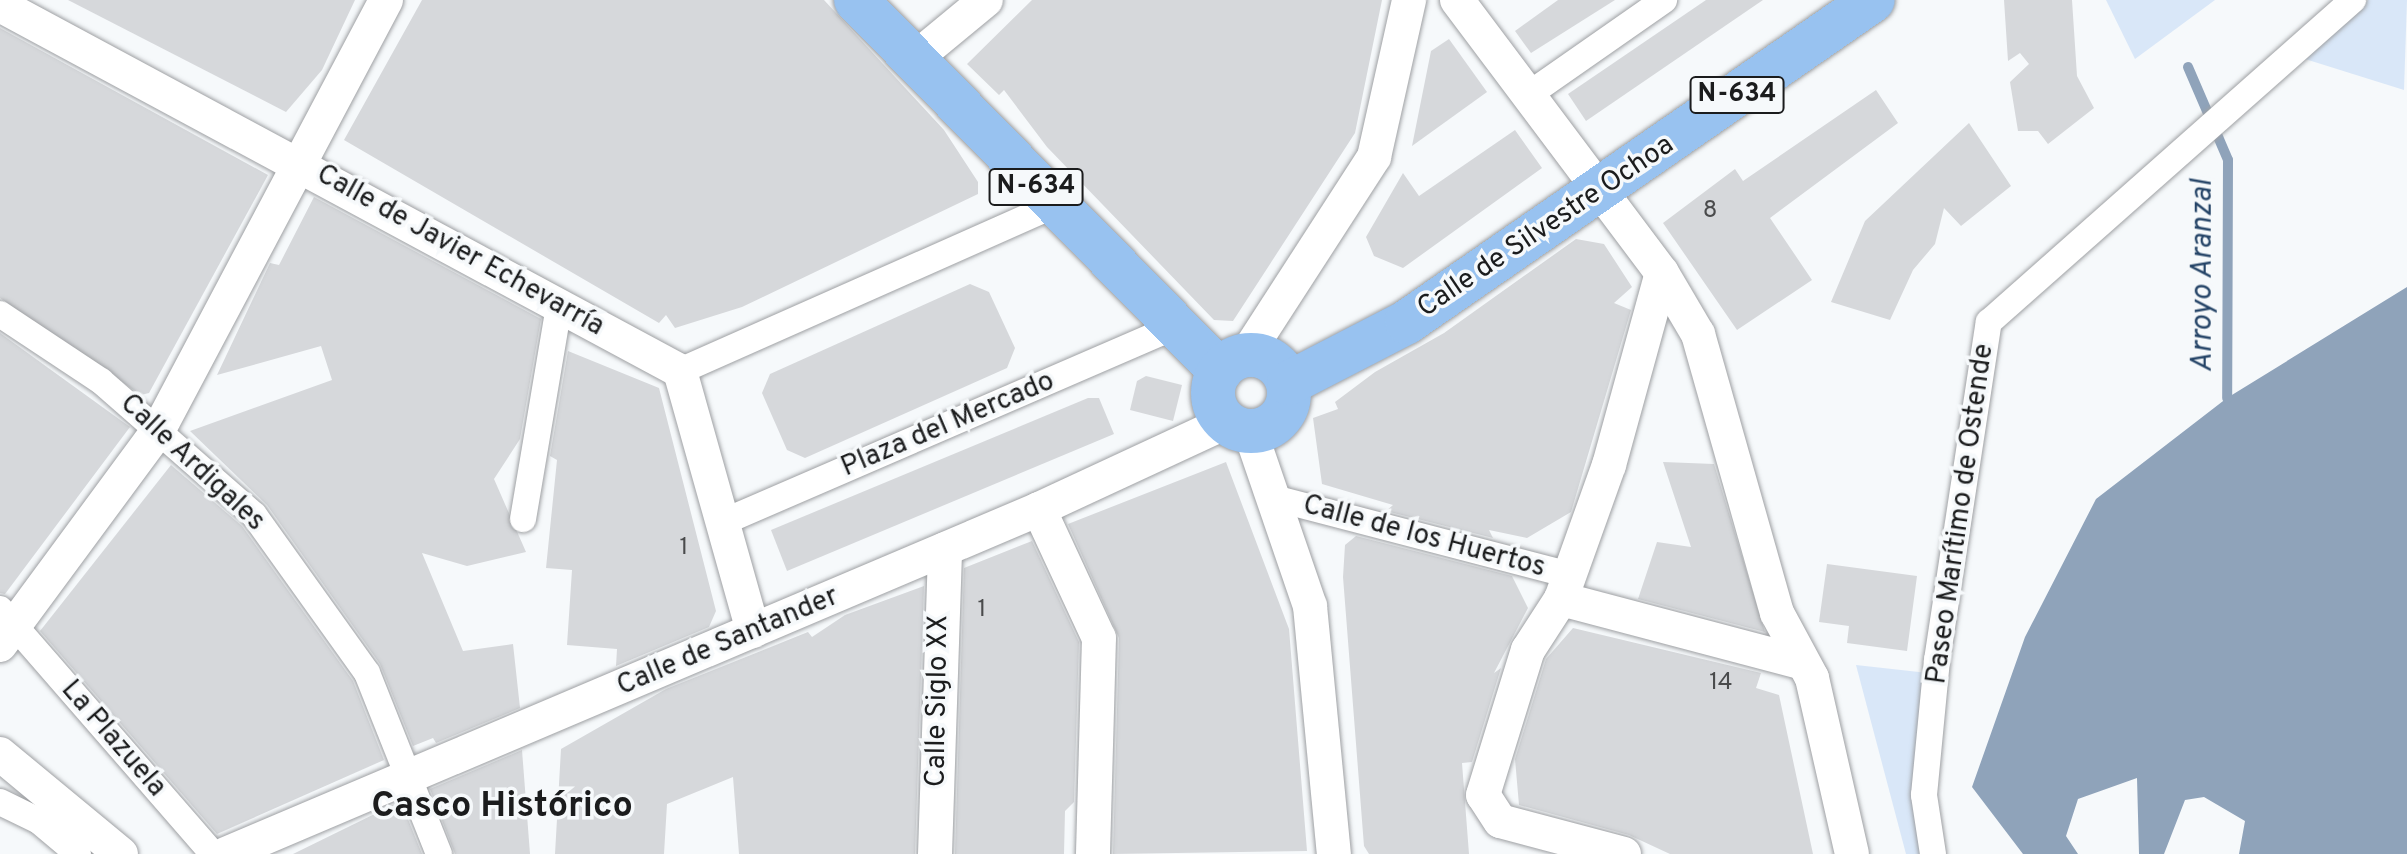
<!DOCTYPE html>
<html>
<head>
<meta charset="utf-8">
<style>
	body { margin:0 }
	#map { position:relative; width:2407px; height:854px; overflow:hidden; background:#f6f9fb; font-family:Overpass,sans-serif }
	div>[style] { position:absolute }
	.green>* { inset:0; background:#d9e7f8 }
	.water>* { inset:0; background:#8fa3ba }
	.stream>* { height:10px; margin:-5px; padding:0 5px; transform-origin:5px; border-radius:5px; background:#8fa3ba }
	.building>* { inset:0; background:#d6d8db }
	.roads { filter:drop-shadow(0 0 2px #9ea0a3) drop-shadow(0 0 2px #9ea0a3) }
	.pedestrian>* { height:26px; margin:-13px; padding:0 13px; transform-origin:13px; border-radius:13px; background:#fff }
	.minor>* { height:34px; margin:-17px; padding:0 17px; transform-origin:17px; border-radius:17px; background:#fff }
	.trunk>* { height:44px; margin:-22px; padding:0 22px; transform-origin:22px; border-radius:22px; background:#98c2f0 }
	.trunk>.ring { margin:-22px; padding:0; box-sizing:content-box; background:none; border:44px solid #98c2f0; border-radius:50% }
	span { translate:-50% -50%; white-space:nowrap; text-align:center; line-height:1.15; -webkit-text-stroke:7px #f6f9fb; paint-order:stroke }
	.number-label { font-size:24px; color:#4a4b4c }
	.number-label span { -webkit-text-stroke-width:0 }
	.shield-label span { padding:2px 6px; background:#f6f9fb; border:2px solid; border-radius:6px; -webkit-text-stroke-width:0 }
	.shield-label { font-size:26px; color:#1b1c1d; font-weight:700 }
	.street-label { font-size:28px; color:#1b1c1d }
	.water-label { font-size:30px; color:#254467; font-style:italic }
	.district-label { font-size:36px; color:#1b1c1d; font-weight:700 }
</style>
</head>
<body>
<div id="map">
	<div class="green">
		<i style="clip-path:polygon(2106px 0,2215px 0,2135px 59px)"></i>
		<i style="clip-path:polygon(2368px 0,2407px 0,2404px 90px,2305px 59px)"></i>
		<i style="clip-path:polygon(1856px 665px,1928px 673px,1932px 854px,1906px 854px)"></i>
	</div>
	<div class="water">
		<i style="clip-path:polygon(2407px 287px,2407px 854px,2239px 854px,2245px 821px,2204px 797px,2185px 800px,2164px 854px,2139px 854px,2137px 778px,2078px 799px,2066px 836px,2078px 854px,2023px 854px,1972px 787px,2025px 637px,2096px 499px,2227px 398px)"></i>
	</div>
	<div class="stream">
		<i style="left:2188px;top:67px;width:101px;rotate:66.7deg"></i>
		<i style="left:2228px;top:160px;width:238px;rotate:90.2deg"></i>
	</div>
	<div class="building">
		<i style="clip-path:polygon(68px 0,355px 0,322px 70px,286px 112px)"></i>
		<i style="clip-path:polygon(422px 0,824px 0,944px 130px,978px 182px,978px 194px,742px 307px,675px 328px,666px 315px,659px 323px,344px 140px)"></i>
		<i style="clip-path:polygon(1032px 0,1382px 0,1355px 133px,1233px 321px,1214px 320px,1047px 147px,1004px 90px,999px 95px,967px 64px)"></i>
		<i style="clip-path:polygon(1558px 0,1615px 0,1531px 53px,1515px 31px)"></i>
		<i style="clip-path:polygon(1706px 0,1763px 0,1586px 121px,1568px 94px)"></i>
		<i style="clip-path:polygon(2004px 0,2072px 0,2077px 76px,2094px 108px,2048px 144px,2038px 131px,2018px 131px,2010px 82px,2029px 64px,2020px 53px,2008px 61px)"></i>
		<i style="clip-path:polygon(0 28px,268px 175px,149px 393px,141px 395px,0 298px)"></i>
		<i style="clip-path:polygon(1449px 39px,1487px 92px,1412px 146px,1431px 51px)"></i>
		<i style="clip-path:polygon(1876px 90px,1898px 123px,1770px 218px,1812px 280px,1737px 330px,1663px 223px,1735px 169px,1743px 181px)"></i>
		<i style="clip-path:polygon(1969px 123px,2011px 186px,1961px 226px,1944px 208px,1935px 244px,1913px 270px,1890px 320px,1831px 302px,1865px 221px)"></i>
		<i style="clip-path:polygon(1515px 130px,1542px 168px,1403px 268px,1374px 256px,1366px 237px,1403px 173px,1419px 196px)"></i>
		<i style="clip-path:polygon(314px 197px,541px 319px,520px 439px,494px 479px,526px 552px,467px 566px,422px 553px,463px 651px,513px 644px,520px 708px,436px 743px,433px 738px,413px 746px,380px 664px,267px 505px,190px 431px,332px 380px,321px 346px,217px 375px,270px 263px,279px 265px)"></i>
		<i style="clip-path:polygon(1576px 239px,1604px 244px,1632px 287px,1614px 303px,1631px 310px,1571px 512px,1527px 538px,1489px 530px,1493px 538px,1386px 511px,1393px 505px,1322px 484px,1313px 418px,1338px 409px,1335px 402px,1375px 372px,1444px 333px)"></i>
		<i style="clip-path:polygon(970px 284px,989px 292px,1015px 348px,1007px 368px,805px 458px,787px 450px,762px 393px,770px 374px)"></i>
		<i style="clip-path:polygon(0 333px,130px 427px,5px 594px,0 593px)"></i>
		<i style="clip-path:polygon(568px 351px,659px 388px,716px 611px,709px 627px,616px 666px,617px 649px,567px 645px,572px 570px,546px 568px,557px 460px,550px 456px)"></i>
		<i style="clip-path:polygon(1146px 376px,1182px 385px,1173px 421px,1130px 410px,1137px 381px)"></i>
		<i style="clip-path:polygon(1088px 398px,1099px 398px,1114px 434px,787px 571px,771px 530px)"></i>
		<i style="clip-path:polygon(1226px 462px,1289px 629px,1307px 851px,1113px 854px,1119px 638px,1068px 524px)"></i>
		<i style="clip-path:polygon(1663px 462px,1714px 464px,1765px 632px,1638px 599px,1657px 542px,1691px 547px)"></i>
		<i style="clip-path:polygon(171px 465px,242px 526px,353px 681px,384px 760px,217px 834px,40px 631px)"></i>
		<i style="clip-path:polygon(1356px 536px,1512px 576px,1528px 608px,1494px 673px,1501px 668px,1472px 762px,1462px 763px,1469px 854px,1369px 854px,1364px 846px,1343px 577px,1345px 545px)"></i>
		<i style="clip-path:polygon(1032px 541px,1079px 642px,1074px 802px,1065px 811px,1064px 854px,955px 854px,964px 568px)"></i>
		<i style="clip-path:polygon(1827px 564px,1917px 576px,1907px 651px,1847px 643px,1849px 626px,1819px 622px)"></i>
		<i style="clip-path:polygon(924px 586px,915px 854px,739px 854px,733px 777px,667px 804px,664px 854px,555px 854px,561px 749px,666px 689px,808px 632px,812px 637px,845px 615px)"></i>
		<i style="clip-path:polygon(1573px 628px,1761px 673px,1756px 688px,1779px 695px,1813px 854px,1670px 854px,1629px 835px,1519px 805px,1515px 759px,1546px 659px)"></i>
		<i style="clip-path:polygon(522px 750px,530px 854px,455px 854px,430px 789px)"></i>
		<i style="clip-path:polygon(401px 802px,422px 854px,293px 854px,399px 802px)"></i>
	</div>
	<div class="roads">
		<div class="pedestrian">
			<i style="left:1528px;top:95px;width:166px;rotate:-34.9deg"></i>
			<i style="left:0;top:314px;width:121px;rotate:33.6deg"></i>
			<i style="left:101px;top:381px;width:203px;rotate:41.2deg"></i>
			<i style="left:254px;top:515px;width:194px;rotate:54.4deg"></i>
			<i style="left:367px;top:673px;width:195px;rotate:68.3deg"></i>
			<i style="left:680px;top:371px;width:408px;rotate:-23.9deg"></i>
			<i style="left:1278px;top:499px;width:302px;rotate:14.6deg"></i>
			<i style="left:523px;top:519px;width:216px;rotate:-80.4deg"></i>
			<i style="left:721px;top:523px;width:494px;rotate:-23.4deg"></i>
			<i style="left:0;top:609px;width:325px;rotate:49deg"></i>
			<i style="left:0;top:802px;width:43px;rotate:26deg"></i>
			<i style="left:39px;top:821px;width:51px;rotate:40.2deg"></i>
			<i style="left:1933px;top:854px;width:60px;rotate:-98.7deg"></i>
			<i style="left:1924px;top:795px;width:136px;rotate:-84.5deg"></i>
			<i style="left:1937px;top:660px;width:342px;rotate:-81.3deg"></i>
			<i style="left:1989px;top:322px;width:486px;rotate:-41.5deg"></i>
		</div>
		<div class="minor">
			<i style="left:1457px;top:0;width:341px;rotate:53.1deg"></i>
			<i style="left:1662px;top:273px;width:71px;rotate:59.5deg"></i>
			<i style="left:1698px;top:334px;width:290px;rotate:74.2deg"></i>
			<i style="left:1777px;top:613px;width:74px;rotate:61.7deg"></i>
			<i style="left:1812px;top:678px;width:180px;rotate:77.2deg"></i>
			<i style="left:0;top:5px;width:772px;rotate:28.29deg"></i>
			<i style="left:680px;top:371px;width:270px;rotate:74.3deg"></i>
			<i style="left:918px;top:56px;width:88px;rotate:-39.5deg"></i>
			<i style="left:1246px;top:355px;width:236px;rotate:-57.1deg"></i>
			<i style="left:1374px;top:157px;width:161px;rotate:-77.4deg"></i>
			<i style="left:1250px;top:431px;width:185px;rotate:71.1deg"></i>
			<i style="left:1310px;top:606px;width:249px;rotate:84.5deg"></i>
			<i style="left:1039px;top:509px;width:142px;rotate:65.1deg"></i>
			<i style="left:1099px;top:638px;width:216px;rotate:91.6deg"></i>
			<i style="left:1561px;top:599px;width:243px;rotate:14.8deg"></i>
			<i style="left:0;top:645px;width:268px;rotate:-53.6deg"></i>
			<i style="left:159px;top:429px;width:485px;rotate:-62.1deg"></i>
			<i style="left:0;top:754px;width:157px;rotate:39.6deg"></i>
			<i style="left:226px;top:854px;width:883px;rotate:-22.99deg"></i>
			<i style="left:1039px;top:509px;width:206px;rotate:-24.9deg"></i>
			<i style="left:935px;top:854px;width:305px;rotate:-88.1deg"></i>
			<i style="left:1624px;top:854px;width:128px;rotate:-165.1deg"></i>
			<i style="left:1500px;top:821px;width:31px;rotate:-123deg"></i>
			<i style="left:1483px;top:795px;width:152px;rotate:-72.8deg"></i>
			<i style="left:1528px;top:650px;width:61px;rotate:-57.1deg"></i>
			<i style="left:1561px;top:599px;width:142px;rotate:-70.3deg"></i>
			<i style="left:1609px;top:465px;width:199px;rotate:-74.6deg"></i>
		</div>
		<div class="trunk">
			<i style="left:856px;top:0;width:520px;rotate:45.55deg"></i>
			<i class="ring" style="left:1213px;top:355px;width:32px;height:32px"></i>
			<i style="left:1289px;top:383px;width:133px;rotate:-27.3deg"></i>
			<i style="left:1407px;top:322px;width:566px;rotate:-34.64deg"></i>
		</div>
	</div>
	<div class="number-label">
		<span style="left:1710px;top:212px">8</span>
		<span style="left:684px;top:549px">1</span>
		<span style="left:982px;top:611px">1</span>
		<span style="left:1721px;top:684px">14</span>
	</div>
	<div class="shield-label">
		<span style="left:1737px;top:95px">N-634</span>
		<span style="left:1036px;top:187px">N-634</span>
	</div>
	<div class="street-label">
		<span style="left:1546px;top:227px;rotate:-34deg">Calle de Silvestre Ochoa</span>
		<span style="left:460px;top:251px;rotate:29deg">Calle de Javier Echevarría</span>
		<span style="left:948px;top:425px;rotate:-23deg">Plaza del Mercado</span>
		<span style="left:192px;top:463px;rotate:43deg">Calle Ardigales</span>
		<span style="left:1961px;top:514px;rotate:-82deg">Paseo Marítimo de Ostende</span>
		<span style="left:1424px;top:537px;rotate:15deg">Calle de los Huertos</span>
		<span style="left:728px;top:642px;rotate:-23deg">Calle de Santander</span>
		<span style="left:938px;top:701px;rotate:-89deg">Calle Siglo XX</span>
		<span style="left:113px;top:739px;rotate:49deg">La Plazuela</span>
	</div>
	<div class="water-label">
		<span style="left:2204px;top:276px;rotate:-90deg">Arroyo Aranzal</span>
	</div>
	<div class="district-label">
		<span style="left:502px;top:808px">Casco Histórico</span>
	</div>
</div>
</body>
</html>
